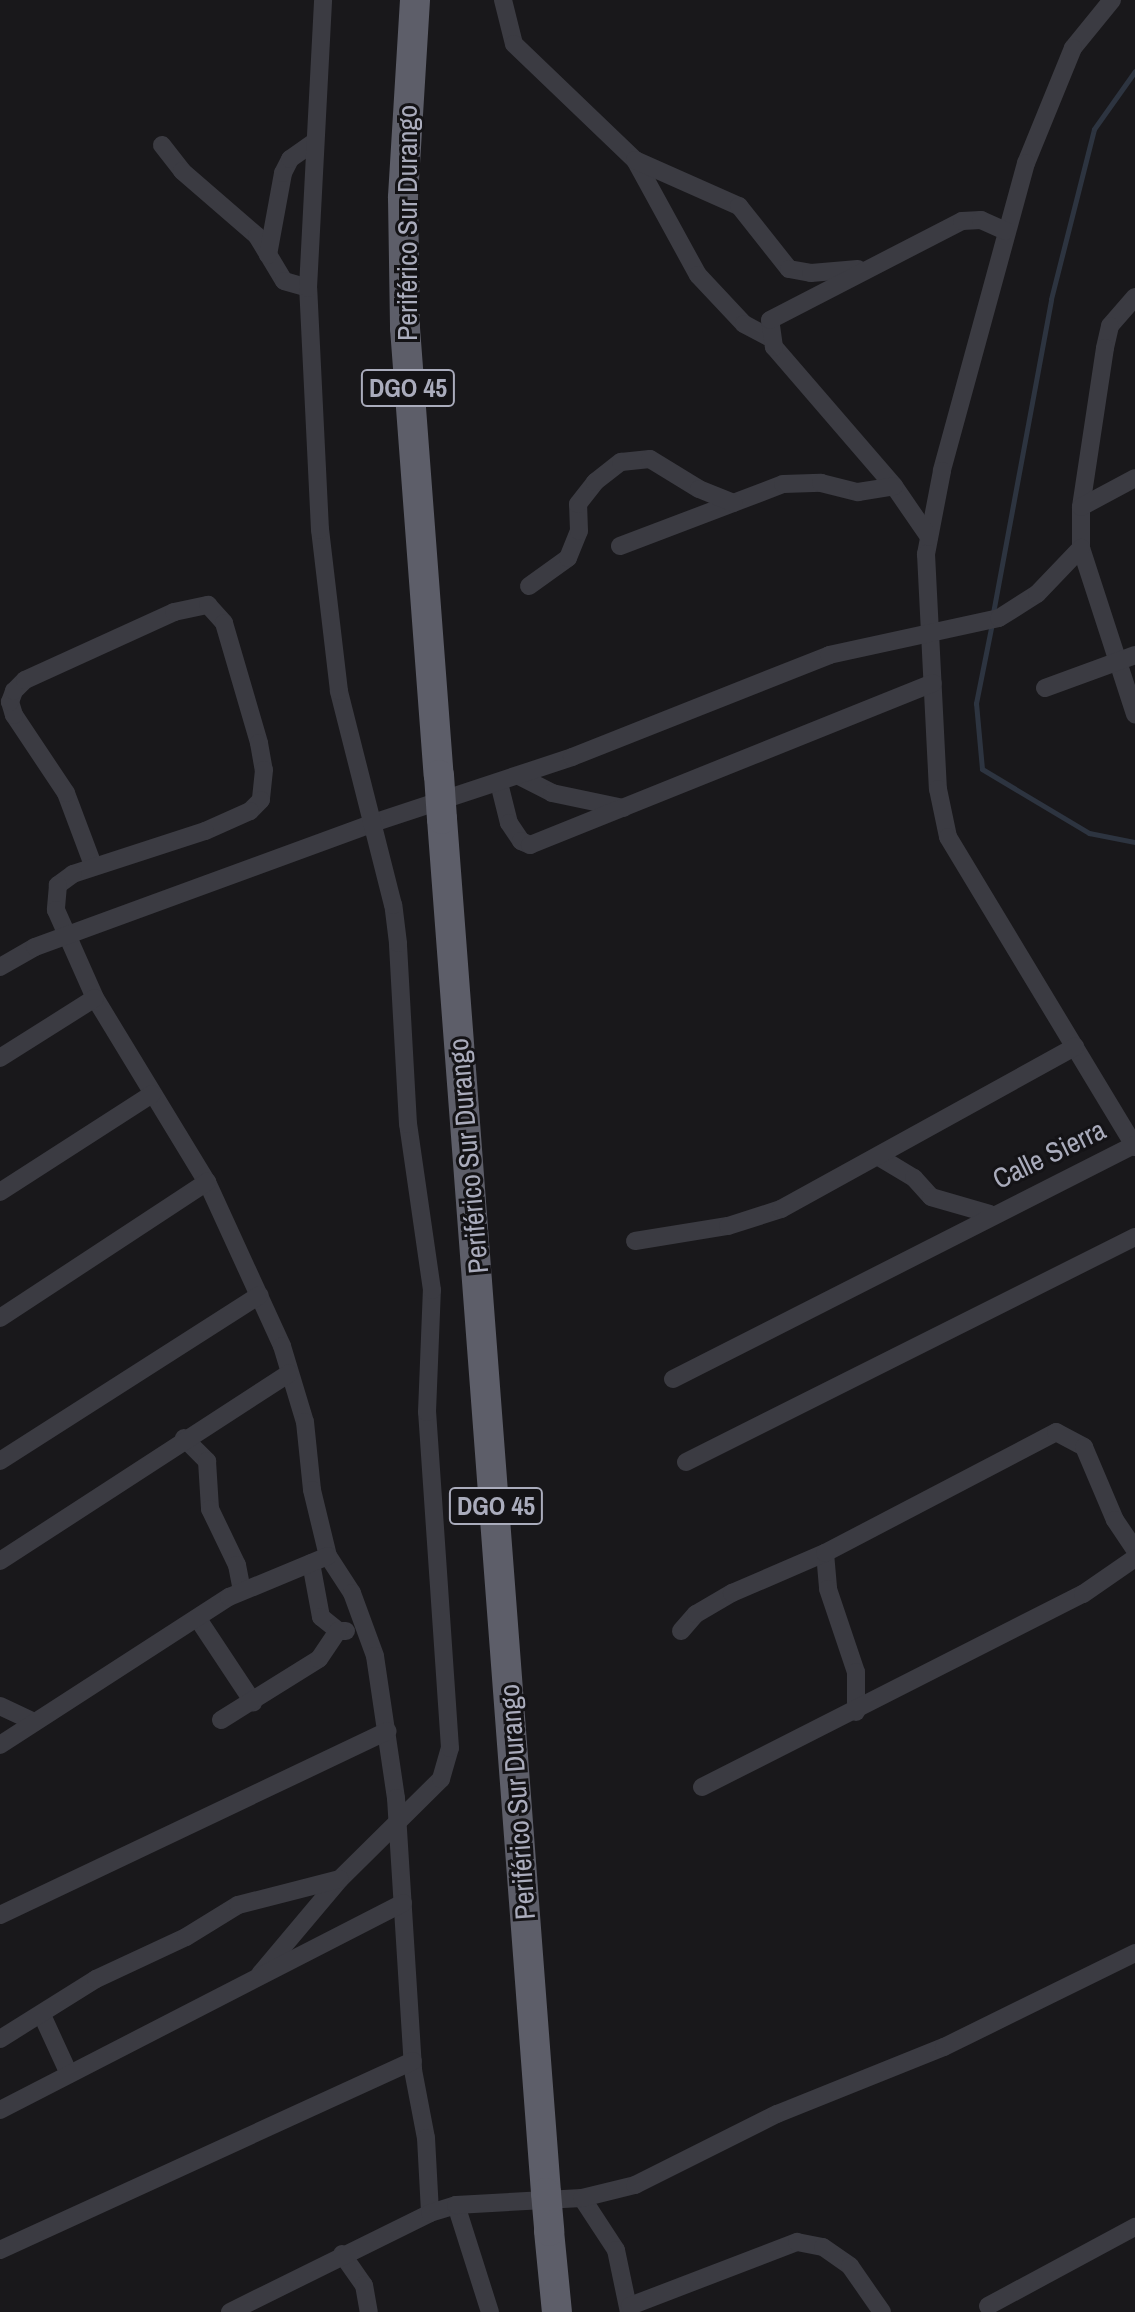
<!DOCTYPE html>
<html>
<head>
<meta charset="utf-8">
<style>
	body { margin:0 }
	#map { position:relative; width:1135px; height:2312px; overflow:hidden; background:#19181b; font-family:"Archivo Narrow",sans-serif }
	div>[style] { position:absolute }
	.stream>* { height:5px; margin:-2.5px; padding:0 2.5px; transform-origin:2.5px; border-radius:2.5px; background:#2d3440 }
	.minor>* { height:18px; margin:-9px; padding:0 9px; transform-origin:9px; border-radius:9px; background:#3b3b42 }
	.trunk>* { height:30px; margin:-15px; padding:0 15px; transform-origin:15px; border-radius:15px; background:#5d5e69 }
	.trunk-bridge>* { height:30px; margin:-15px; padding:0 15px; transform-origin:15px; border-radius:15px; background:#5d5e69 }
	span { translate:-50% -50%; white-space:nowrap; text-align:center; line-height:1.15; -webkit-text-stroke:6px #141316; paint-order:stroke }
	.shield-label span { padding:2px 6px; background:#141316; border:2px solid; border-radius:6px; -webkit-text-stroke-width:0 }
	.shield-label { font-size:26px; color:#aaacbc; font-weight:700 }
	.street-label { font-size:28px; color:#aaacbc }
</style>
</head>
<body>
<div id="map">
	<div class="stream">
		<i style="left:993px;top:613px;width:319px;rotate:-79.5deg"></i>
		<i style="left:1051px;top:299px;width:175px;rotate:-75.8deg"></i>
		<i style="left:1094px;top:129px;width:71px;rotate:-54.7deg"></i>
		<i style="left:992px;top:623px;width:82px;rotate:101.3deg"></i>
		<i style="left:976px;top:703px;width:66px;rotate:84.8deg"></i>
		<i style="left:982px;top:769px;width:125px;rotate:30.9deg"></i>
		<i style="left:1089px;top:833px;width:47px;rotate:11.1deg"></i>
	</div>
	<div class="minor">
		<i style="left:503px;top:0;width:45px;rotate:76deg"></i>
		<i style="left:514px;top:44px;width:168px;rotate:43.8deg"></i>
		<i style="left:635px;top:160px;width:131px;rotate:61.3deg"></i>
		<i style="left:698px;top:275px;width:67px;rotate:46.8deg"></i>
		<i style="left:744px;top:324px;width:30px;rotate:28deg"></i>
		<i style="left:1112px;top:0;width:62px;rotate:129.1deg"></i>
		<i style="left:1073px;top:48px;width:124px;rotate:112.2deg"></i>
		<i style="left:1026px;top:163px;width:319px;rotate:105.3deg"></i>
		<i style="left:942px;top:471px;width:85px;rotate:100.9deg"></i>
		<i style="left:926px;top:554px;width:235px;rotate:87.1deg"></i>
		<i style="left:938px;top:789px;width:49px;rotate:78.2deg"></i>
		<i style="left:948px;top:837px;width:362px;rotate:58.9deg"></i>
		<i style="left:162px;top:145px;width:33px;rotate:52deg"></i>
		<i style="left:182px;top:171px;width:99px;rotate:40.9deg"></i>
		<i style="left:257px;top:236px;width:52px;rotate:59deg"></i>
		<i style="left:284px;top:281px;width:25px;rotate:16deg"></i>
		<i style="left:635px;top:160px;width:114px;rotate:23.9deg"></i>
		<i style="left:739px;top:206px;width:80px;rotate:51.6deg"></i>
		<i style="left:789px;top:269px;width:22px;rotate:10deg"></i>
		<i style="left:811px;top:273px;width:47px;rotate:-4.9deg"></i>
		<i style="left:268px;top:255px;width:83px;rotate:-79.6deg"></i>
		<i style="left:283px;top:173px;width:16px;rotate:-63deg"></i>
		<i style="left:290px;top:159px;width:29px;rotate:-35deg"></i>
		<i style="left:1135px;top:297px;width:38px;rotate:131deg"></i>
		<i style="left:1110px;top:326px;width:23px;rotate:103deg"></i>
		<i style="left:1105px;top:348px;width:161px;rotate:98.6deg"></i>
		<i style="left:1081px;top:507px;width:41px;rotate:90deg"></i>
		<i style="left:1081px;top:548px;width:175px;rotate:72deg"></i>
		<i style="left:1081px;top:507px;width:61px;rotate:-28.2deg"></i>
		<i style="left:929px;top:537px;width:62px;rotate:-124.5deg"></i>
		<i style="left:894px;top:486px;width:184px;rotate:-130.8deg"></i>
		<i style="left:774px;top:347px;width:27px;rotate:-98deg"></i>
		<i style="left:770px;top:320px;width:216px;rotate:-27.3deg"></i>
		<i style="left:962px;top:221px;width:19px;rotate:-3deg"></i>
		<i style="left:981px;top:220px;width:27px;rotate:24deg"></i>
		<i style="left:620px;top:546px;width:174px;rotate:-20.8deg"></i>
		<i style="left:783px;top:484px;width:38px;rotate:-2deg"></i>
		<i style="left:821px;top:483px;width:38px;rotate:14deg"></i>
		<i style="left:858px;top:492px;width:36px;rotate:-9deg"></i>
		<i style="left:529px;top:586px;width:48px;rotate:-35.7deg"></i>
		<i style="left:568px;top:558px;width:29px;rotate:-68deg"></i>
		<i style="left:579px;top:531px;width:27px;rotate:-92deg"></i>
		<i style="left:578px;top:504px;width:28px;rotate:-52deg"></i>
		<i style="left:595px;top:482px;width:33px;rotate:-38deg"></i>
		<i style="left:621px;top:462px;width:29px;rotate:-6deg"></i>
		<i style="left:650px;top:459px;width:57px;rotate:31.5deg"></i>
		<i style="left:699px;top:489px;width:37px;rotate:22deg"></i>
		<i style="left:1045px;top:688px;width:96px;rotate:-20.1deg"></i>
		<i style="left:519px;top:776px;width:37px;rotate:27deg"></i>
		<i style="left:552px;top:793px;width:73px;rotate:11.9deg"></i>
		<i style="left:499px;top:783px;width:41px;rotate:76deg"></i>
		<i style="left:509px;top:823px;width:22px;rotate:56deg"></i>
		<i style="left:521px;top:841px;width:10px;rotate:24deg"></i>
		<i style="left:530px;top:845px;width:434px;rotate:-21.9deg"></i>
		<i style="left:93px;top:865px;width:77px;rotate:-110.6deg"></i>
		<i style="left:66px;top:793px;width:94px;rotate:-123.7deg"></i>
		<i style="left:14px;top:715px;width:14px;rotate:-107deg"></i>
		<i style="left:10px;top:702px;width:12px;rotate:-70deg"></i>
		<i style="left:14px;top:691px;width:16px;rotate:-45deg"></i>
		<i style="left:25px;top:680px;width:164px;rotate:-24.5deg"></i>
		<i style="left:174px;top:612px;width:35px;rotate:-12deg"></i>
		<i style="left:208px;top:605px;width:24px;rotate:48deg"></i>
		<i style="left:224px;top:623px;width:125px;rotate:73.7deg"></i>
		<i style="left:259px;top:743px;width:27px;rotate:80deg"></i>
		<i style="left:264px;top:770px;width:30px;rotate:96deg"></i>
		<i style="left:261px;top:800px;width:16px;rotate:135deg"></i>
		<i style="left:250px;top:811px;width:49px;rotate:156deg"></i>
		<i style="left:205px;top:831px;width:139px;rotate:162deg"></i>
		<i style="left:73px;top:874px;width:19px;rotate:144deg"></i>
		<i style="left:58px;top:885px;width:25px;rotate:95deg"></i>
		<i style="left:56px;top:910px;width:96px;rotate:66.1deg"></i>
		<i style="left:95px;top:998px;width:215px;rotate:58.7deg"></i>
		<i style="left:207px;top:1182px;width:180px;rotate:65.4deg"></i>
		<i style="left:282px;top:1346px;width:79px;rotate:73.2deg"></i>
		<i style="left:305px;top:1422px;width:68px;rotate:84.1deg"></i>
		<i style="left:312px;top:1490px;width:68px;rotate:76.4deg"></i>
		<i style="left:328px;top:1556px;width:44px;rotate:57deg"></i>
		<i style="left:352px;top:1593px;width:67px;rotate:69.9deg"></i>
		<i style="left:375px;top:1656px;width:144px;rotate:81.6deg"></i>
		<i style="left:396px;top:1798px;width:273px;rotate:86.4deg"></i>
		<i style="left:413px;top:2070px;width:69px;rotate:79.2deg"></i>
		<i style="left:426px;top:2138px;width:75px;rotate:86.9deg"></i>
		<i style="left:0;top:967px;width:40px;rotate:-29.7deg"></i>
		<i style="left:35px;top:947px;width:360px;rotate:-20.1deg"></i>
		<i style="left:373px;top:823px;width:210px;rotate:-18.3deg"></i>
		<i style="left:572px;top:757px;width:277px;rotate:-21.6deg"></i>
		<i style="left:829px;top:655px;width:174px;rotate:-12.3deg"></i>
		<i style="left:999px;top:618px;width:45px;rotate:-32.3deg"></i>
		<i style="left:1037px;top:594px;width:64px;rotate:-46.3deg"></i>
		<i style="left:0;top:1058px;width:112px;rotate:-32.3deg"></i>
		<i style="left:879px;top:1157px;width:41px;rotate:31deg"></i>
		<i style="left:914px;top:1178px;width:25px;rotate:48deg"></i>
		<i style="left:931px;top:1197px;width:61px;rotate:16.1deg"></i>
		<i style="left:0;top:1192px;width:181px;rotate:-32.8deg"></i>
		<i style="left:635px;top:1241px;width:94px;rotate:-9.2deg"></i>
		<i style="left:728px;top:1226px;width:56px;rotate:-17.8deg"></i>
		<i style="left:781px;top:1209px;width:336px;rotate:-28.9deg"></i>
		<i style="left:0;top:1318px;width:248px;rotate:-33.3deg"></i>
		<i style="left:673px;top:1379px;width:517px;rotate:-26.91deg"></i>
		<i style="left:184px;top:1438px;width:33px;rotate:45deg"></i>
		<i style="left:207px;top:1461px;width:48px;rotate:86.4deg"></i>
		<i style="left:210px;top:1509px;width:62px;rotate:64.3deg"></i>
		<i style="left:237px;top:1565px;width:26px;rotate:79deg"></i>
		<i style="left:0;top:1461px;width:308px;rotate:-32.6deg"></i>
		<i style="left:686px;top:1462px;width:502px;rotate:-26.62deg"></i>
		<i style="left:825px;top:1553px;width:36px;rotate:85deg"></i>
		<i style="left:828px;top:1589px;width:88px;rotate:71.4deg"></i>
		<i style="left:856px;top:1672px;width:40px;rotate:90deg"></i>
		<i style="left:0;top:1561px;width:345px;rotate:-33deg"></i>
		<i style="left:311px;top:1563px;width:55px;rotate:79.5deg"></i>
		<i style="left:321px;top:1617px;width:22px;rotate:39deg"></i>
		<i style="left:338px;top:1631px;width:8px"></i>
		<i style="left:198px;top:1619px;width:100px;rotate:56.5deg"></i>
		<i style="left:681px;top:1631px;width:23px;rotate:-49deg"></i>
		<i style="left:696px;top:1614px;width:42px;rotate:-30.3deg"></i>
		<i style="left:732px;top:1593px;width:101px;rotate:-23.3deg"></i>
		<i style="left:825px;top:1553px;width:261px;rotate:-27.6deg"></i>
		<i style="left:1056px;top:1432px;width:32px;rotate:28deg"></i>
		<i style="left:1084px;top:1447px;width:79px;rotate:67deg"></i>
		<i style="left:1115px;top:1520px;width:36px;rotate:56deg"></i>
		<i style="left:0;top:1706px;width:38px;rotate:25deg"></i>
		<i style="left:221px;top:1720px;width:115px;rotate:-31.9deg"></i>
		<i style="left:319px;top:1659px;width:34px;rotate:-56deg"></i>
		<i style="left:0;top:1745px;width:273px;rotate:-32.9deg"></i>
		<i style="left:229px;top:1597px;width:107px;rotate:-22.5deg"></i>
		<i style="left:702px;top:1787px;width:427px;rotate:-26.9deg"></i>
		<i style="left:1083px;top:1594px;width:63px;rotate:-34.7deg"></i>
		<i style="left:0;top:1915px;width:429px;rotate:-25.4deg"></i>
		<i style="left:260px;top:1974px;width:124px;rotate:-49.9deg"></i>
		<i style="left:340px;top:1879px;width:142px;rotate:-44.7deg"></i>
		<i style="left:441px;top:1779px;width:32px;rotate:-74deg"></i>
		<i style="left:450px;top:1748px;width:337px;rotate:-93.9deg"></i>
		<i style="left:427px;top:1412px;width:122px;rotate:-87.7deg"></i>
		<i style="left:432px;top:1290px;width:168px;rotate:-98.2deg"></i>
		<i style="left:408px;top:1124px;width:181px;rotate:-93.2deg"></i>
		<i style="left:398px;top:943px;width:38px;rotate:-97deg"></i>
		<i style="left:393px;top:905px;width:221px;rotate:-104.2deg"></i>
		<i style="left:339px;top:691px;width:162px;rotate:-96.7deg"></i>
		<i style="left:320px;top:530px;width:242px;rotate:-92.8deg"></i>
		<i style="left:308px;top:288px;width:288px;rotate:-87deg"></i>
		<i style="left:42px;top:2015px;width:65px;rotate:65.4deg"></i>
		<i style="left:0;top:2039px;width:113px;rotate:-32deg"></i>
		<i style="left:96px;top:1979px;width:99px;rotate:-25deg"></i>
		<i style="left:186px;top:1937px;width:61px;rotate:-31.6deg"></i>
		<i style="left:238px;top:1905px;width:105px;rotate:-14.3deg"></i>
		<i style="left:0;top:2110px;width:453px;rotate:-27.2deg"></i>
		<i style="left:582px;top:2198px;width:62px;rotate:56.8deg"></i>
		<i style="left:616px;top:2250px;width:63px;rotate:78.2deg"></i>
		<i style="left:456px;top:2205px;width:112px;rotate:72.4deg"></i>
		<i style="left:0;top:2250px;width:454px;rotate:-24.6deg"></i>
		<i style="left:342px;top:2254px;width:38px;rotate:55deg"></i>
		<i style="left:364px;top:2285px;width:27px;rotate:80deg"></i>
		<i style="left:630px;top:2306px;width:179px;rotate:-21deg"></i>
		<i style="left:797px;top:2242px;width:26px;rotate:11deg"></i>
		<i style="left:823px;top:2247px;width:33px;rotate:35deg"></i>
		<i style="left:850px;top:2266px;width:56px;rotate:55.2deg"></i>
		<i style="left:988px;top:2306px;width:167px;rotate:-28.3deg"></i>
		<i style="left:230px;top:2312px;width:223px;rotate:-26.3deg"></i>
		<i style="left:430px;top:2213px;width:27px;rotate:-17deg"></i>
		<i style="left:456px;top:2205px;width:126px;rotate:-3.2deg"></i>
		<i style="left:582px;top:2198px;width:55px;rotate:-13.8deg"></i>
		<i style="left:635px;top:2185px;width:159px;rotate:-26.6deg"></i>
		<i style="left:777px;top:2114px;width:180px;rotate:-21.9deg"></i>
		<i style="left:944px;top:2047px;width:213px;rotate:-26.2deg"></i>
	</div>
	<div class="trunk">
		<i style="left:415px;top:0;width:198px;rotate:93.5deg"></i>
		<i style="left:403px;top:198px;width:130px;rotate:89.1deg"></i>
		<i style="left:405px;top:328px;width:448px;rotate:85.7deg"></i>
		<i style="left:442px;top:819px;width:1378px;rotate:85.67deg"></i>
		<i style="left:549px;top:2231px;width:81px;rotate:84.4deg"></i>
	</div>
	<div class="trunk-bridge">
		<i style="left:439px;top:775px;width:44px;rotate:86.1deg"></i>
		<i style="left:546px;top:2193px;width:38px;rotate:85deg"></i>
	</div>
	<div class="shield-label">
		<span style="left:408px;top:388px">DGO 45</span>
		<span style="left:496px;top:1506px">DGO 45</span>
	</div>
	<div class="street-label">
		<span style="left:407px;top:223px;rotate:-90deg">Periférico Sur Durango</span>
		<span style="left:1049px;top:1154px;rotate:-26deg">Calle Sierra</span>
		<span style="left:468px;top:1156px;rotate:-95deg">Periférico Sur Durango</span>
		<span style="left:517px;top:1802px;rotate:-94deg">Periférico Sur Durango</span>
	</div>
</div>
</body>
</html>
